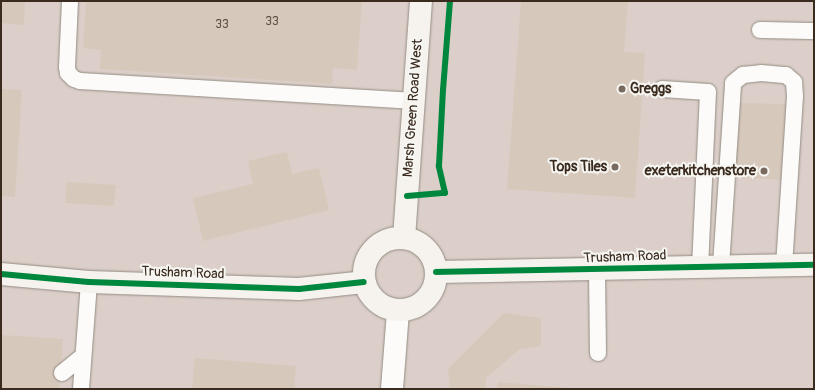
<!DOCTYPE html>
<html>
<head>
<meta charset="utf-8">
<style>
	body { margin:0 }
	#map { position:relative; width:815px; height:390px; overflow:hidden; background:#e9e2d5; font-family:Pangolin,sans-serif }
	div>[style] { position:absolute }
	.industrial>* { inset:0; background:#dccfc9 }
	.building>* { inset:0; background:#d7c8bc }
	.roads { filter:drop-shadow(0 0 1px #938d84) drop-shadow(0 0 1px #938d84) }
	.lane>* { height:16px; margin:-8px; padding:0 8px; transform-origin:8px; border-radius:8px; background:#fcfbf9 }
	.street>* { height:22px; margin:-11px; padding:0 11px; transform-origin:11px; border-radius:11px; background:#fcfbf9 }
	.secondary>* { height:22px; margin:-11px; padding:0 11px; transform-origin:11px; border-radius:11px; background:#f6f2ee }
	.secondary>.ring { margin:-11px; padding:0; box-sizing:content-box; background:none; border:22px solid #f6f2ee; border-radius:50% }
	.cycleway>* { height:6px; margin:-3px; padding:0 3px; transform-origin:3px; border-radius:3px; background:#00873e }
	.dots>* { width:11px; height:11px; translate:-50% -50%; box-sizing:border-box; border:2px solid #f6f6f2; border-radius:50% }
	span { translate:-50% -50%; white-space:nowrap; text-align:center; line-height:1.15; -webkit-text-stroke:4px #f6f6f2; paint-order:stroke }
	.number-label { font-size:12px; color:#625246 }
	.number-label span { -webkit-text-stroke-width:0 }
	.poi-label { font-size:14px; color:#3b2a1e; font-weight:700 }
	.left { translate:0 -50%; text-align:left }
	.right { translate:-100% -50%; text-align:right }
	.street-label { font-size:14px; color:#3b2a1e }
	.frame { position:absolute; inset:0; border:2px solid #3b2a1e; pointer-events:none }
</style>
</head>
<body>
<div id="map">
	<div class="industrial">
		<i style="clip-path:polygon(1px 1px,814px 1px,814px 389px,1px 389px)"></i>
	</div>
	<div class="building">
		<i style="clip-path:polygon(1px 1px,25px 1px,24px 25px,1px 23px)"></i>
		<i style="clip-path:polygon(86px 1px,362px 1px,357px 70px,333px 68px,332px 84px,100px 69px,101px 50px,83px 48px)"></i>
		<i style="clip-path:polygon(521px 1px,628px 1px,624px 52px,645px 53px,635px 198px,507px 189px)"></i>
		<i style="clip-path:polygon(1px 89px,22px 90px,15px 197px,1px 196px)"></i>
		<i style="clip-path:polygon(738px 103px,787px 104px,784px 180px,733px 177px)"></i>
		<i style="clip-path:polygon(287px 152px,292px 174px,319px 168px,329px 210px,203px 241px,193px 198px,253px 184px,248px 161px)"></i>
		<i style="clip-path:polygon(67px 182px,116px 185px,114px 206px,65px 203px)"></i>
		<i style="clip-path:polygon(504px 313px,541px 318px,541px 346px,520px 349px,486px 378px,486px 389px,450px 389px,448px 369px)"></i>
		<i style="clip-path:polygon(1px 335px,63px 339px,59px 389px,1px 389px)"></i>
		<i style="clip-path:polygon(195px 358px,296px 366px,294px 387px,307px 389px,192px 389px)"></i>
		<i style="clip-path:polygon(498px 382px,568px 388px,567px 389px,497px 389px)"></i>
	</div>
	<div class="roads">
		<div class="lane">
			<i style="left:70px;top:1px;width:66px;rotate:92.6deg"></i>
			<i style="left:67px;top:67px;width:6px;rotate:81deg"></i>
			<i style="left:68px;top:73px;width:8px;rotate:45deg"></i>
			<i style="left:74px;top:79px;width:6px;rotate:18deg"></i>
			<i style="left:80px;top:81px;width:336px;rotate:3.4deg"></i>
			<i style="left:760px;top:30px;width:54px;rotate:1.1deg"></i>
			<i style="left:662px;top:89px;width:46px;rotate:3.7deg"></i>
			<i style="left:708px;top:92px;width:175px;rotate:92.6deg"></i>
			<i style="left:721px;top:266px;width:183px;rotate:-86.2deg"></i>
			<i style="left:733px;top:83px;width:13px;rotate:-39deg"></i>
			<i style="left:743px;top:75px;width:18px;rotate:-6deg"></i>
			<i style="left:761px;top:73px;width:25px;rotate:5deg"></i>
			<i style="left:786px;top:75px;width:11px;rotate:41deg"></i>
			<i style="left:794px;top:82px;width:14px;rotate:86deg"></i>
			<i style="left:795px;top:96px;width:170px;rotate:93.7deg"></i>
			<i style="left:597px;top:271px;width:82px;rotate:89.3deg"></i>
			<i style="left:62px;top:373px;width:27px;rotate:-39deg"></i>
			<i style="left:81px;top:389px;width:107px;rotate:-85.7deg"></i>
		</div>
		<div class="street">
			<i style="left:392px;top:389px;width:78px;rotate:-85.6deg"></i>
		</div>
		<div class="secondary">
			<i class="ring" style="left:364px;top:238px;width:50px;height:50px"></i>
			<i style="left:404px;top:238px;width:238px;rotate:-85.9deg"></i>
			<i style="left:436px;top:272px;width:378px;rotate:-1.1deg"></i>
			<i style="left:1px;top:274px;width:88px;rotate:5.2deg"></i>
			<i style="left:89px;top:282px;width:210px;rotate:1.9deg"></i>
			<i style="left:299px;top:289px;width:65px;rotate:-6.1deg"></i>
		</div>
	</div>
	<div class="cycleway">
		<i style="left:407px;top:196px;width:38px;rotate:-5deg"></i>
		<i style="left:445px;top:193px;width:28px;rotate:-103deg"></i>
		<i style="left:439px;top:166px;width:76px;rotate:-87deg"></i>
		<i style="left:443px;top:90px;width:89px;rotate:-85.5deg"></i>
		<i style="left:436px;top:272px;width:378px;rotate:-1.1deg"></i>
		<i style="left:1px;top:274px;width:88px;rotate:5.2deg"></i>
		<i style="left:89px;top:282px;width:210px;rotate:1.9deg"></i>
		<i style="left:299px;top:289px;width:65px;rotate:-6.1deg"></i>
	</div>
	<div class="dots">
		<i style="left:622px;top:89px;background:#786a5e"></i>
		<i style="left:615px;top:167px;background:#786a5e"></i>
		<i style="left:764px;top:171px;background:#786a5e"></i>
	</div>
	<div class="number-label">
		<span style="left:272px;top:22px">33</span>
		<span style="left:222px;top:25px">33</span>
	</div>
	<div class="poi-label">
		<span class="left" style="left:630px;top:89px">Greggs</span>
		<span class="right" style="left:607px;top:167px">Tops Tiles</span>
		<span class="right" style="left:756px;top:171px">exeterkitchenstore</span>
	</div>
	<div class="street-label">
		<span style="left:413px;top:108px;rotate:-86deg">Marsh Green Road West</span>
		<span style="left:625px;top:257px;rotate:-2deg">Trusham Road</span>
		<span style="left:183px;top:273px;rotate:2deg">Trusham Road</span>
	</div>
	<div class="frame"></div>
</div>
</body>
</html>
